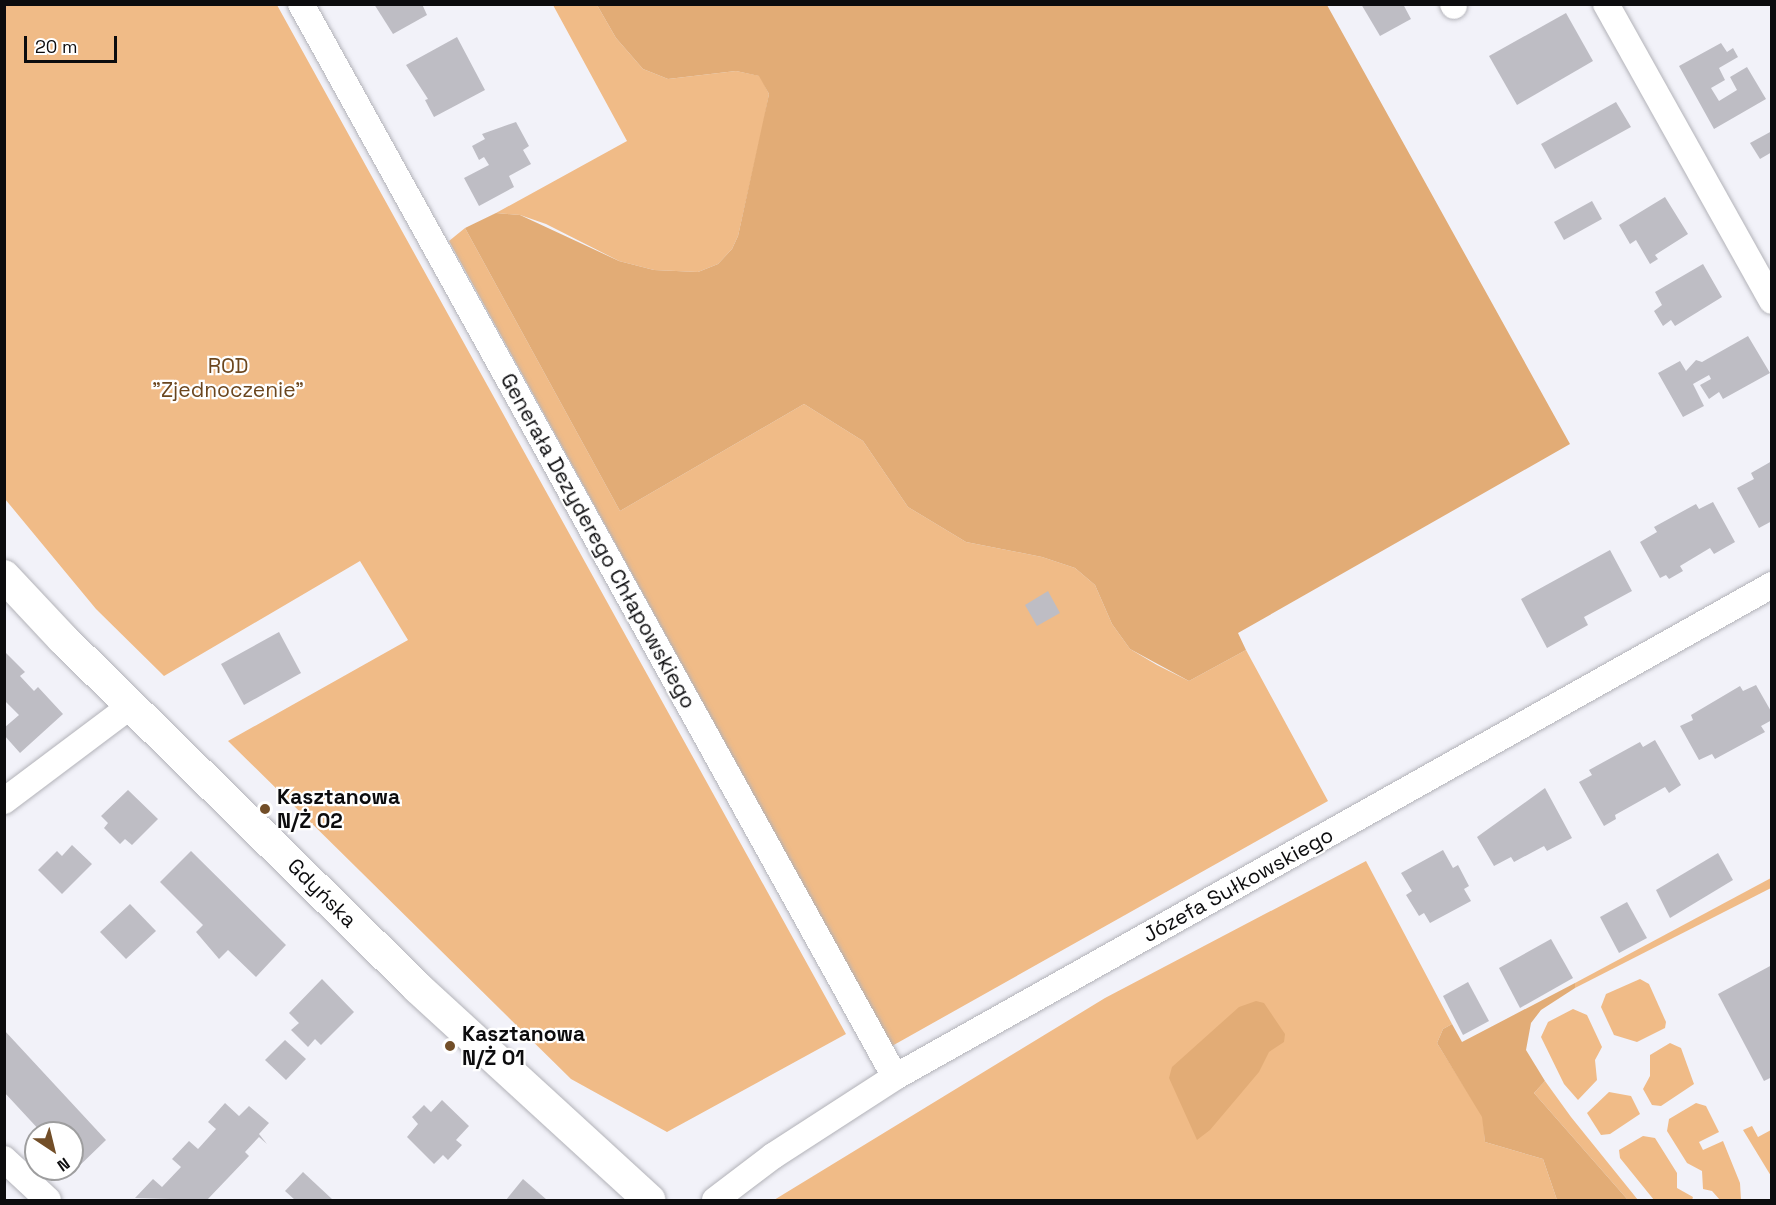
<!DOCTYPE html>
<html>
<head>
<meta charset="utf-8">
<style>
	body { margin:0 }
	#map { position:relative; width:1776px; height:1205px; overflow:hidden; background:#f2f2f9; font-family:"Space Grotesk",sans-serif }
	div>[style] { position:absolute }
	.green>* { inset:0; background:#f0bb87 }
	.forest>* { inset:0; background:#e2ac76 }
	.building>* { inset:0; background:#bebdc4 }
	.roads { filter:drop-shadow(0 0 2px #b2b2b8) drop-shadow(0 0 2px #b2b2b8) }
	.minor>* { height:26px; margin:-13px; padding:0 13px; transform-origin:13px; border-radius:13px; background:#fff }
	.tertiary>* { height:32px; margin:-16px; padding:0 16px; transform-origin:16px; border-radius:16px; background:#fff }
	.dots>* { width:16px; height:16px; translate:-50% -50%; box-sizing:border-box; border:3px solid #fff; border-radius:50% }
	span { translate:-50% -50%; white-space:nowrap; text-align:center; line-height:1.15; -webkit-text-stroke:4.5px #fff; paint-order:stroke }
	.park-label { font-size:21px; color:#6b461e }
	.street-label { font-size:21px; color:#0c0c0e }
	.poi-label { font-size:21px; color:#0c0c0e; font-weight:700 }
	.left { translate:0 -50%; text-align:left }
	.frame { position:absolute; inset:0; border:6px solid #0c0c0e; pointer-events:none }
	.north { position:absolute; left:24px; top:1121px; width:60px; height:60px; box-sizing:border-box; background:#fff; border:2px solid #9e9e9f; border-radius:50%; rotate:145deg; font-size:16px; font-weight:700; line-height:24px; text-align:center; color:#0c0c0e }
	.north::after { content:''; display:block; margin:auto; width:21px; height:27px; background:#724e28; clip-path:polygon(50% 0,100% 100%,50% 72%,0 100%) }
	.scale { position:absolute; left:24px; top:36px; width:93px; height:27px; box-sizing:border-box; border:3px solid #0c0c0e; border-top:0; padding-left:8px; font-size:18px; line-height:21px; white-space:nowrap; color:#0c0c0e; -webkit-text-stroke:4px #fff; paint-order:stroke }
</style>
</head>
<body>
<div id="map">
	<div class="green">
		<i style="clip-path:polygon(4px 5px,277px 5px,846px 1034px,667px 1132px,571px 1079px,228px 741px,408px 640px,360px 561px,164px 676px,96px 609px,5px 499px)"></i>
		<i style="clip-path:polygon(553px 5px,597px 5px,616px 38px,643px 69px,668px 79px,736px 71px,760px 76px,769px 94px,763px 125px,738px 236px,732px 249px,718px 264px,698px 272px,654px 270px,619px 261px,546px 224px,520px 215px,496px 213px,627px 141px)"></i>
		<i style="clip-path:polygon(465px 228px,620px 511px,804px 404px,863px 441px,908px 507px,966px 542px,1042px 557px,1075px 568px,1095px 585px,1112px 624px,1130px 649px,1157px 665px,1189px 681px,1246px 650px,1328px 801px,892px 1046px,449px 241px)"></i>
		<i style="clip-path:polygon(1366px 861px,1452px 1024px,1443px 1029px,1437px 1043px,1483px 1117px,1485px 1142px,1543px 1159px,1557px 1200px,774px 1200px,1105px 998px)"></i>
		<i style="clip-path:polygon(1771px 878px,1771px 888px,1575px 988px,1575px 983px)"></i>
		<i style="clip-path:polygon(1640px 979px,1649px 984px,1666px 1022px,1665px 1028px,1637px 1042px,1614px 1035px,1601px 1007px,1606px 994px)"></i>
		<i style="clip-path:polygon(1573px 1009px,1587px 1015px,1602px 1047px,1595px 1060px,1597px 1080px,1578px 1100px,1564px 1084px,1541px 1037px,1548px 1022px)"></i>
		<i style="clip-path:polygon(1670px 1043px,1681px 1048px,1694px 1084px,1661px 1106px,1652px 1105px,1643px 1089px,1650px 1076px,1650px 1055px)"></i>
		<i style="clip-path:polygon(1545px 1081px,1571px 1117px,1638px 1200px,1628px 1200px,1534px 1093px)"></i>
		<i style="clip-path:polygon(1609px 1092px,1631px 1096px,1640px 1114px,1610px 1134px,1601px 1135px,1587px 1113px)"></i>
		<i style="clip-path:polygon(1696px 1103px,1706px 1106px,1719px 1132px,1699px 1142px,1703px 1150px,1723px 1141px,1740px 1183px,1741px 1200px,1720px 1200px,1712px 1191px,1703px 1189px,1702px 1171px,1687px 1163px,1667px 1131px,1669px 1119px)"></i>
		<i style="clip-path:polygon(1752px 1126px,1758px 1137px,1771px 1130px,1771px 1176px,1743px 1130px)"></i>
		<i style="clip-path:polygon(1643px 1136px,1655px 1138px,1677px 1173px,1677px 1188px,1693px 1197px,1692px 1200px,1654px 1200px,1620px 1158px,1619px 1150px)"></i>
	</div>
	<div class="forest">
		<i style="clip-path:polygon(597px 5px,1327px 5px,1570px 444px,1238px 633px,1246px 650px,1189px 681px,1130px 649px,1112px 624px,1095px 585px,1075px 568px,1042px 557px,966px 542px,908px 507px,863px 441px,804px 404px,620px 511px,465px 228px,496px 213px,520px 215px,619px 261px,654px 270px,698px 272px,718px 264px,732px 249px,738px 236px,769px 94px,759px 76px,736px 71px,668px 79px,643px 69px,616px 38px)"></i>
		<i style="clip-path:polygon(1575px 983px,1575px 988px,1541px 1010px,1531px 1023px,1526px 1050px,1545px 1081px,1534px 1093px,1628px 1200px,1557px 1200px,1543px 1159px,1485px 1142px,1482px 1117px,1437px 1043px,1443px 1029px,1452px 1024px,1462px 1042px)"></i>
		<i style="clip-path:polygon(1256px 1001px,1264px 1003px,1285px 1034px,1284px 1042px,1269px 1052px,1259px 1072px,1210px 1130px,1197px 1140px,1169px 1078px,1172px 1067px,1239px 1007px)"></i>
	</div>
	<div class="building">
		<i style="clip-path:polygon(374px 4px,422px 4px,427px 15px,393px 34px)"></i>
		<i style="clip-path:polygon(1361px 4px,1403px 4px,1411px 19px,1380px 36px)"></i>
		<i style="clip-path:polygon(1566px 13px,1593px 61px,1517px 105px,1489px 56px)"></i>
		<i style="clip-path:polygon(457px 37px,485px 90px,434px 117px,425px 100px,428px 99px,406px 65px)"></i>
		<i style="clip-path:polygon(1721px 43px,1727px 52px,1733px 48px,1738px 57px,1719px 68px,1725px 80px,1711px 88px,1719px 101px,1737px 90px,1730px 77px,1747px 67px,1766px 99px,1714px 129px,1679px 66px)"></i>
		<i style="clip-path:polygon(1616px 102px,1631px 127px,1555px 169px,1541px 144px)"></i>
		<i style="clip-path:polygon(516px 122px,529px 146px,523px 150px,531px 164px,509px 176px,514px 187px,479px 206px,464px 178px,489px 165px,484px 157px,479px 160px,472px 146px,485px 139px,482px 134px)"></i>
		<i style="clip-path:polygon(1772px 131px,1772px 152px,1760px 159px,1750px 143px)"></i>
		<i style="clip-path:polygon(1665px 197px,1688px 234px,1655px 255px,1658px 259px,1650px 264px,1636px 240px,1630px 244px,1619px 225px)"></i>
		<i style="clip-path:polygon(1592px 201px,1602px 219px,1564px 240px,1554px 222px)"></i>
		<i style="clip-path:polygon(1703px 264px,1722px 297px,1675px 326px,1671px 320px,1663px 326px,1654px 311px,1662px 305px,1655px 292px)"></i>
		<i style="clip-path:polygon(1748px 336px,1770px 373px,1723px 399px,1719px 392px,1709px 399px,1700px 385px,1711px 379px,1709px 375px,1693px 384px,1704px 406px,1683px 417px,1658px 373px,1680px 361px,1686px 371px,1696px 360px,1702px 362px)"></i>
		<i style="clip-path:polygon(1772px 461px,1772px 521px,1759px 528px,1737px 488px,1754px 479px,1751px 473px)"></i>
		<i style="clip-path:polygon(1713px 502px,1735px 542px,1714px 554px,1710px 548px,1680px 566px,1683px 571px,1669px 579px,1666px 575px,1660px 578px,1640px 542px,1657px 532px,1654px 527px,1696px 504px,1699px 509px)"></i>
		<i style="clip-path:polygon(1610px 550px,1632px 591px,1584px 617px,1588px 625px,1547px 648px,1521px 599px)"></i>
		<i style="clip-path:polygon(1048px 591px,1060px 613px,1037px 626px,1025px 605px)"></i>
		<i style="clip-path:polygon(279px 632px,301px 673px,244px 705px,221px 664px)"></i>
		<i style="clip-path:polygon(4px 651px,25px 672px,20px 676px,34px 691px,38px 687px,63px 714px,20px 753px,4px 735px,4px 728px,19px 715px,4px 700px)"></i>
		<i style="clip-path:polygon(1756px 685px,1772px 713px,1772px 720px,1761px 726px,1765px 732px,1715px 759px,1712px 754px,1699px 760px,1680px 726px,1693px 720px,1691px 715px,1740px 686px,1743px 691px)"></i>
		<i style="clip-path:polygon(1655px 740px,1681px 785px,1669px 793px,1665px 787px,1615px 815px,1616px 819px,1604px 826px,1579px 782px,1592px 775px,1589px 770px,1640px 742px,1643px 747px)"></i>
		<i style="clip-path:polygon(1545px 788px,1572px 838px,1547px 851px,1544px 846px,1514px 862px,1511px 857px,1494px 866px,1477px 837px)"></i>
		<i style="clip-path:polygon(128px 790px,158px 819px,132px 845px,125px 839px,120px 844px,104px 828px,108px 823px,101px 816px)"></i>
		<i style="clip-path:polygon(72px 845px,92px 864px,62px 894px,38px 870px,57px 851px,62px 856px)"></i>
		<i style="clip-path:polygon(1443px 850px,1453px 868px,1458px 865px,1469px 886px,1464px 889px,1471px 901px,1430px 923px,1424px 913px,1419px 916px,1406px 895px,1412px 891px,1401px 873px)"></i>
		<i style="clip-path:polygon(191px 851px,286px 945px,256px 977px,228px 950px,219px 959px,196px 932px,203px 925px,160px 882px)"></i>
		<i style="clip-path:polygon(1718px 853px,1733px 880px,1670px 918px,1656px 890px)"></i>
		<i style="clip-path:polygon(1627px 902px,1647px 938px,1619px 953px,1600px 917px)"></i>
		<i style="clip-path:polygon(130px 904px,156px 931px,126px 959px,100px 932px)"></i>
		<i style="clip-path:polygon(1551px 939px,1573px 978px,1520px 1008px,1499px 968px)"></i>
		<i style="clip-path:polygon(1772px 965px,1772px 1077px,1764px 1081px,1718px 994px)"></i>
		<i style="clip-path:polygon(322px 979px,354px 1012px,321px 1045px,315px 1039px,308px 1047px,291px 1030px,299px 1023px,289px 1013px)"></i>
		<i style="clip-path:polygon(1468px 982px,1489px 1021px,1463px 1035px,1443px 996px)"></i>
		<i style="clip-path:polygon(4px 1030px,106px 1140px,75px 1170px,72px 1133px,42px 1133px,4px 1092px)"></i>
		<i style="clip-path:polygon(285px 1040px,306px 1059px,286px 1080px,265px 1060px)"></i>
		<i style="clip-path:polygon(442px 1100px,469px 1126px,456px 1140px,462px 1145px,448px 1160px,443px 1155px,434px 1164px,407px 1137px,418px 1124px,412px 1117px,424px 1105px,431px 1112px)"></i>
		<i style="clip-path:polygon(225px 1103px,239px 1116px,249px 1106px,269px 1123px,259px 1134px,267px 1144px,259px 1137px,245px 1152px,249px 1156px,207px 1200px,135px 1198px,153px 1179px,162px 1187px,181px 1167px,172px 1159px,189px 1141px,198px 1149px,216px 1129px,208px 1122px)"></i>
		<i style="clip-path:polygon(303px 1172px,333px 1200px,295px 1200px,285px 1191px)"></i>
		<i style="clip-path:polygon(523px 1179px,547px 1200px,506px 1200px)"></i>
	</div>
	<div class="roads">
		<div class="minor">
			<i style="left:301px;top:4px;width:1226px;rotate:61.03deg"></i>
			<i style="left:1453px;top:4px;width:2px;rotate:63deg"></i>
			<i style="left:1606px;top:4px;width:340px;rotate:60.8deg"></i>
			<i style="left:4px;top:801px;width:160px;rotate:-36.9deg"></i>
			<i style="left:4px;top:1159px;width:60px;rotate:43deg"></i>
			<i style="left:715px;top:1200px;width:73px;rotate:-37.2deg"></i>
			<i style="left:773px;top:1156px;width:145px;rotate:-32.9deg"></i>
			<i style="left:895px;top:1077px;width:1006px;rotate:-29.29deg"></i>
		</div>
		<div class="tertiary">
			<i style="left:4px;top:576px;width:85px;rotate:46.9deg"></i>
			<i style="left:62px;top:638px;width:499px;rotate:44.5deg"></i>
			<i style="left:418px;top:988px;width:314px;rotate:42.5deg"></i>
		</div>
	</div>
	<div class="dots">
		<i style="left:265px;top:809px;background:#724e28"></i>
		<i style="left:450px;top:1046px;background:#724e28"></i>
	</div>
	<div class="park-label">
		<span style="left:228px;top:378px">ROD<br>"Zjednoczenie"</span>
	</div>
	<div class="street-label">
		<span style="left:598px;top:541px;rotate:61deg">Generała Dezyderego Chłapowskiego</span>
		<span style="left:1238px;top:885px;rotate:-29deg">Józefa Sułkowskiego</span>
		<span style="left:322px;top:893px;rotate:45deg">Gdyńska</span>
	</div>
	<div class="poi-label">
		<span class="left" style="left:277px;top:809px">Kasztanowa<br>N/Ż 02</span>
		<span class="left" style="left:462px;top:1046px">Kasztanowa<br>N/Ż 01</span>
	</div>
	<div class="frame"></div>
	<div class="north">N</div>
	<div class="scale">20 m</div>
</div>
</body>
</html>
